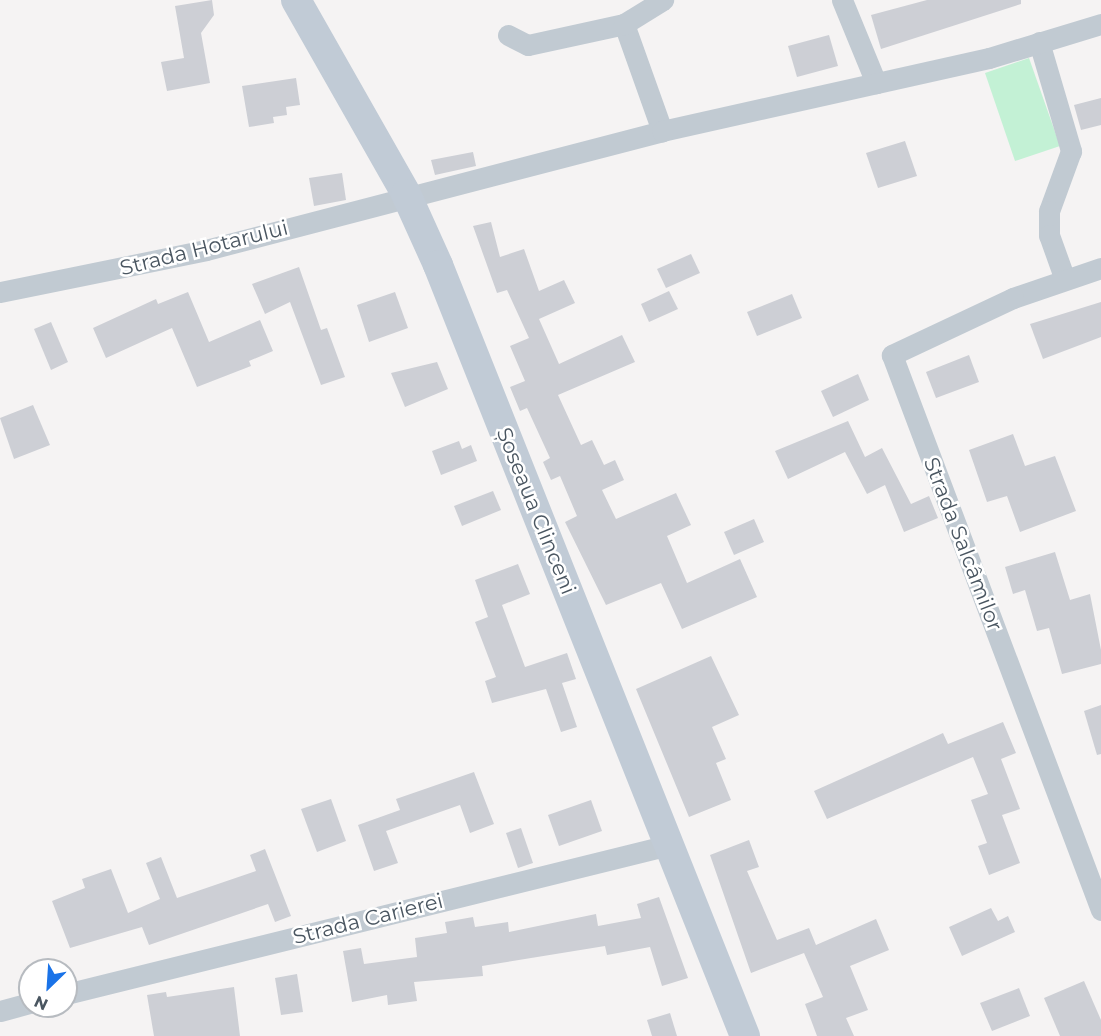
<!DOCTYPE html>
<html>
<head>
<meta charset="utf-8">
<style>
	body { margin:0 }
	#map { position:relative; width:1101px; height:1036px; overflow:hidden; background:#f5f3f3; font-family:Montserrat,sans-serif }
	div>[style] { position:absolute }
	.green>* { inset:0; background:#c3f1d5 }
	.building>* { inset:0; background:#cdcfd5 }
	.minor>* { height:21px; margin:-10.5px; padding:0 10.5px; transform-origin:10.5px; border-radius:10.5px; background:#c1cad2 }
	.secondary>* { height:30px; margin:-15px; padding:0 15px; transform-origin:15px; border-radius:15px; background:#c1cbd6 }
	span { translate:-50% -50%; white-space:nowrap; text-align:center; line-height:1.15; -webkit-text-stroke:5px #fff; paint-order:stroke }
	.street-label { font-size:21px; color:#4a5661 }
	.north { position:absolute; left:18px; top:958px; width:60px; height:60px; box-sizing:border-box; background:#fff; border:2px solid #b7bbc0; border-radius:50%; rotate:205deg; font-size:16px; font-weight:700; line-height:24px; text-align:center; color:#4a5661 }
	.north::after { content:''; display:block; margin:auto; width:21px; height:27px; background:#1a73e8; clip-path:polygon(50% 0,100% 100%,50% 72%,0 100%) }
</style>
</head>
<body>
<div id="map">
	<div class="green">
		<i style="clip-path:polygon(1029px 58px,1060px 146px,1015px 161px,985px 73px)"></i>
	</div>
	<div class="building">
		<i style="clip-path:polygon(212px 0,214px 15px,201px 33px,210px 83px,167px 91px,161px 62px,184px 58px,175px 6px)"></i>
		<i style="clip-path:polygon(927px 0,1021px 0,1021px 4px,881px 49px,871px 15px)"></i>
		<i style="clip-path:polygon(829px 35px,838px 66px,797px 77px,788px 46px)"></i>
		<i style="clip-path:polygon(296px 78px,300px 105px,286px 107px,287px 115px,273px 117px,274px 123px,249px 127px,242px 86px)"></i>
		<i style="clip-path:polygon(1101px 98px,1101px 125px,1081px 130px,1074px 105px)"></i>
		<i style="clip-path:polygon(905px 141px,917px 176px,878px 188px,866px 153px)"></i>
		<i style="clip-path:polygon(473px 152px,476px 166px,435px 175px,431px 160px)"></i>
		<i style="clip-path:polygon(342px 173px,346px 200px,314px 206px,309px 178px)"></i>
		<i style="clip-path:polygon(491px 222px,500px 257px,524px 249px,539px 291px,564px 280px,575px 303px,539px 319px,559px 364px,622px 335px,635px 362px,558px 395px,581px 445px,592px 440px,604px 465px,615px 460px,624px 480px,602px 490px,616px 519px,676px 493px,691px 525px,667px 536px,687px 583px,740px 559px,757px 597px,682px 629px,661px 583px,606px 605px,565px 522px,577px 516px,560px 476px,551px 480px,543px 462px,550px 458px,527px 408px,520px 411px,510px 387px,525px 381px,510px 346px,529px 338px,507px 290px,497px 293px,473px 226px)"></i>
		<i style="clip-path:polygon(691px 254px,700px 273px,666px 288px,657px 269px)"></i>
		<i style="clip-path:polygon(299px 267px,321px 330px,327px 328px,345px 377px,321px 385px,290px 302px,265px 314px,252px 284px)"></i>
		<i style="clip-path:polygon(669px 291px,678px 309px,649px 322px,641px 304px)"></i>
		<i style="clip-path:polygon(188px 292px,209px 342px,260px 320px,273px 351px,249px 361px,251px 366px,197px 387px,172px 328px,106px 358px,93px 328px,156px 299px,158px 304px)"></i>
		<i style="clip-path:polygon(395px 292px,408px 328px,369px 342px,357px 305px)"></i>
		<i style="clip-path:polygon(792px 294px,802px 318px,757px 336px,747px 312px)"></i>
		<i style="clip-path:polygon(1101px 302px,1101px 337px,1043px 359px,1030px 324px)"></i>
		<i style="clip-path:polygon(51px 322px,68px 362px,51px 370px,34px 329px)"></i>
		<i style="clip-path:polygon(969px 355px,979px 382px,936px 398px,926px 372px)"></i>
		<i style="clip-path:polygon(437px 362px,448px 389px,405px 407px,391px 373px)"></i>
		<i style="clip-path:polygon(858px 374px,869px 400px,833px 417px,821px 391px)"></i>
		<i style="clip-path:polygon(33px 405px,50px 445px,14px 459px,0 418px)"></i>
		<i style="clip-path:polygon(848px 421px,865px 457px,882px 448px,911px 504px,929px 496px,938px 518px,904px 532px,885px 485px,867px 494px,845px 452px,788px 479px,775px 451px)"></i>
		<i style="clip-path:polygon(1013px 434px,1025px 466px,1055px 456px,1076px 511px,1020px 532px,1007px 496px,987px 502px,969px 450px)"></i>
		<i style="clip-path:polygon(459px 441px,462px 449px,471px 445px,477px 461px,441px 475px,432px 451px)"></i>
		<i style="clip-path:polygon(493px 491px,501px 510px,462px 526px,454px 506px)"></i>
		<i style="clip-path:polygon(754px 519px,764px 542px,734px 555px,724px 532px)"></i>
		<i style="clip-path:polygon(1055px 552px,1070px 600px,1090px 594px,1101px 650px,1101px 664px,1062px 674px,1049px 628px,1037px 631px,1025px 590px,1013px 594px,1005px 567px)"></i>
		<i style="clip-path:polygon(518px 564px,530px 594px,502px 605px,525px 667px,567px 653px,576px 679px,562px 683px,577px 727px,561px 732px,546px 689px,492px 703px,485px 681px,496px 677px,475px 622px,488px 617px,475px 580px)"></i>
		<i style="clip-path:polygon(711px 656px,739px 715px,712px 727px,726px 759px,716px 763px,731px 800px,689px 817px,636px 689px)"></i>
		<i style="clip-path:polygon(1101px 705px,1101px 754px,1097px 755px,1084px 711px)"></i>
		<i style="clip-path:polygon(1003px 722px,1016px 753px,1001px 759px,1020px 809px,1002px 815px,1020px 863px,989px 875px,978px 846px,987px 843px,971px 800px,988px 794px,973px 757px,827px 819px,814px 791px,943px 733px,948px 744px)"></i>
		<i style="clip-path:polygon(474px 772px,494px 824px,470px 833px,460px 805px,386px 831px,398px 863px,374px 871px,358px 825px,400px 810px,396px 799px)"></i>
		<i style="clip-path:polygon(331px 799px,346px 841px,317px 852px,301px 809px)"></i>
		<i style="clip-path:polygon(591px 800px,602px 831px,559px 846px,548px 815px)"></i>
		<i style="clip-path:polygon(521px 828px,533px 863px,518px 868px,506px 833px)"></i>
		<i style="clip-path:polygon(749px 840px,759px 867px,747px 871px,777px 940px,809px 928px,816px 945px,876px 919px,889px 950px,850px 966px,868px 1010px,846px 1018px,854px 1036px,817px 1036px,805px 1004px,823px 997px,804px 953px,751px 973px,710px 855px)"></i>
		<i style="clip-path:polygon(265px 849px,291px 916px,275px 922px,268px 904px,149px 945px,142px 927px,70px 948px,52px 901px,85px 888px,82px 879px,111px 869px,128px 913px,160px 899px,146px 863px,161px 857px,177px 898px,256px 871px,250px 855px)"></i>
		<i style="clip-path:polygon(659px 897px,688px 978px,662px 986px,650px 947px,607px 955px,605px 946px,482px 966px,483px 976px,414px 982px,417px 1001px,388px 1005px,387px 995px,352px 1002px,343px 951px,361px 948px,364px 964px,417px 957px,415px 938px,447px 933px,445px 922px,473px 917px,475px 927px,508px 922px,509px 932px,596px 914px,598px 926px,641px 918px,637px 904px)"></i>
		<i style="clip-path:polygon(991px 908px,998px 921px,1008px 916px,1015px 932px,962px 956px,949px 927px)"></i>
		<i style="clip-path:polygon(297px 974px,303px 1012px,281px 1015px,275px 978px)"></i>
		<i style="clip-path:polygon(1084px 981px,1101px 1020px,1101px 1036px,1060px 1036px,1044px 998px)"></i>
		<i style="clip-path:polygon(234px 987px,240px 1036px,154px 1036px,147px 995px,166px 992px,167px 997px)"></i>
		<i style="clip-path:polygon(1019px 988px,1030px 1016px,992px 1031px,980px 1003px)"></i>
		<i style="clip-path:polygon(670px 1013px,677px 1036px,652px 1036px,647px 1020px)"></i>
	</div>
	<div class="minor">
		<i style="left:842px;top:0;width:90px;rotate:67.7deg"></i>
		<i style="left:624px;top:24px;width:114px;rotate:70.4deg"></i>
		<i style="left:508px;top:35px;width:22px;rotate:27deg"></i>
		<i style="left:528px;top:45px;width:98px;rotate:-12.3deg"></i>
		<i style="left:624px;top:24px;width:46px;rotate:-31.6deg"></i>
		<i style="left:1039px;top:42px;width:114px;rotate:73.6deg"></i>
		<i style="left:1071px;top:151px;width:64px;rotate:110.1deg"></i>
		<i style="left:1049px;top:211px;width:24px;rotate:90deg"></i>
		<i style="left:1049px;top:235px;width:45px;rotate:70.3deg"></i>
		<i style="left:1101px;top:268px;width:93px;rotate:161.2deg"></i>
		<i style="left:1013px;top:298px;width:134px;rotate:154.8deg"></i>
		<i style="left:892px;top:355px;width:593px;rotate:69.36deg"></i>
		<i style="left:0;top:292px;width:210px;rotate:-11.5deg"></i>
		<i style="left:206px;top:250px;width:471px;rotate:-14.6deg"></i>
		<i style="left:662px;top:131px;width:335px;rotate:-12.6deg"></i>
		<i style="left:989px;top:58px;width:117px;rotate:-16.9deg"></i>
		<i style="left:66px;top:994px;width:621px;rotate:-13.88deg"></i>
		<i style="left:0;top:1011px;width:31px;rotate:-15deg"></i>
	</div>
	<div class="secondary">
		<i style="left:296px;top:0;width:223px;rotate:60.4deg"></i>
		<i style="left:406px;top:194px;width:78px;rotate:65.7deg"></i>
		<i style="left:438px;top:265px;width:830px;rotate:68.29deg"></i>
	</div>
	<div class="street-label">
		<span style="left:204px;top:248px;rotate:-14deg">Strada Hotarului</span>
		<span style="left:536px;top:511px;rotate:68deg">Șoseaua Clinceni</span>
		<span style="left:963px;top:544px;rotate:69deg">Strada Salcâmilor</span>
		<span style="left:368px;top:919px;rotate:-14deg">Strada Carierei</span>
	</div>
	<div class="north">N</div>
</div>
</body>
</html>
